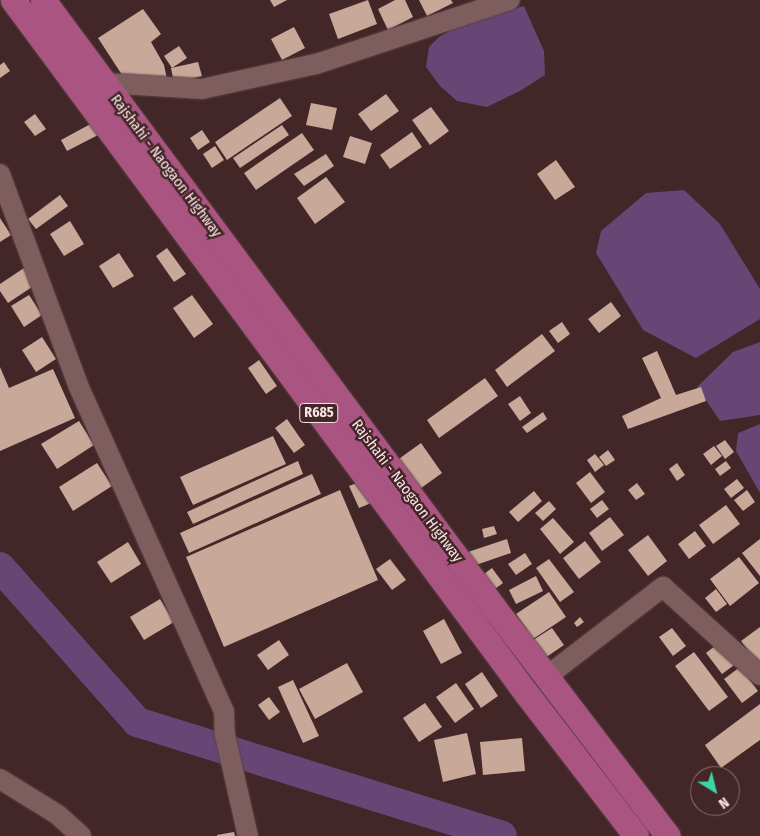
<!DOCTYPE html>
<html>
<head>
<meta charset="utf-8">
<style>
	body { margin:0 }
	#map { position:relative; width:760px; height:836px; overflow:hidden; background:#432627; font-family:"Fira Sans Condensed",sans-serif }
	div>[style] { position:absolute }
	.water>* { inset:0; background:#674575 }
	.river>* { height:30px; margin:-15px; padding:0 15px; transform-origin:15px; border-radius:15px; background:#674575 }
	.building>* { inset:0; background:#c8a899 }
	.roads { filter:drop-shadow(0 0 1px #5a4243) drop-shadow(0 0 1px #5a4243) }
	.minor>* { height:20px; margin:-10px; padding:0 10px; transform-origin:10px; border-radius:10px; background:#7e5d5e }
	.major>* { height:25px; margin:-12.5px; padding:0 12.5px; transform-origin:12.5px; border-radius:12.5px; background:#aa5581 }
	span { translate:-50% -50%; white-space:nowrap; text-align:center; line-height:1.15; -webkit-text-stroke:5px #432627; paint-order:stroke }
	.shield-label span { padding:1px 4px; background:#432627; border:1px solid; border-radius:4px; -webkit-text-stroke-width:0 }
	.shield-label { font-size:14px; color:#fae6e6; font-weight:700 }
	.street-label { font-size:15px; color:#fae6e6 }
	.north { position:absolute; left:690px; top:766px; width:50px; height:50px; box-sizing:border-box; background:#432627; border:1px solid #8c7373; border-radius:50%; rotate:144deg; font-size:14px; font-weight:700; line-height:20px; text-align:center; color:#fae6e6 }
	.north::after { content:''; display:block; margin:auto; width:18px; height:22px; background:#3bd4a4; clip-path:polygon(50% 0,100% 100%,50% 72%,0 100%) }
</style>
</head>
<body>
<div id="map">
	<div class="water">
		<i style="clip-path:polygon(524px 6px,544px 51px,545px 75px,520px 91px,487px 107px,457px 101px,440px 86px,426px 67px,429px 47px,439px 37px,458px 26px,477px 18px)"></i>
		<i style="clip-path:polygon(684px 190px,720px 224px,760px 289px,760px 319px,696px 358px,643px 330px,596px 253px,601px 231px,646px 193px)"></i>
		<i style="clip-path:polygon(760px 342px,760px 415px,720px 421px,697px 387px,733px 352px)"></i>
		<i style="clip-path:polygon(760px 424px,760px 493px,736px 451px,738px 433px)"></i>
	</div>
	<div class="river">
		<i style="left:0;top:567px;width:207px;rotate:48.5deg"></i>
		<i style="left:137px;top:722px;width:382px;rotate:17.3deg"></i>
	</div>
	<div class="building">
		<i style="clip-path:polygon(270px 0,287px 0,274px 7px)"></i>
		<i style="clip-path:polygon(368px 0,377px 24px,338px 39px,329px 14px)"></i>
		<i style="clip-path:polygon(395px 0,405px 0,413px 17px,388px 30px,378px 9px)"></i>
		<i style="clip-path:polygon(419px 0,451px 0,453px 3px,427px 16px)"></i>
		<i style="clip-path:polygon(143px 9px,161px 34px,151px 42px,164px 65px,168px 84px,126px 81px,98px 38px)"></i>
		<i style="clip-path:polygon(294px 27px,305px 48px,282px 60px,271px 39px)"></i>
		<i style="clip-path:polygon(179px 46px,187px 58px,172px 68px,164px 56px)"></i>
		<i style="clip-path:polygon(4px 62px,10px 71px,0 78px,0 65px)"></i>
		<i style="clip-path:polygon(198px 62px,202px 76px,174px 83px,171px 68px)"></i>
		<i style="clip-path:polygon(386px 94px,399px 111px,371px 131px,358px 114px)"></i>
		<i style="clip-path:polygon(280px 98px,292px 116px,227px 160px,215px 142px)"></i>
		<i style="clip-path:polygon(311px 103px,337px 108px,332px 130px,306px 125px)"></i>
		<i style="clip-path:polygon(431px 107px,449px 131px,430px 145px,412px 120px)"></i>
		<i style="clip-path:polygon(35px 114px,46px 129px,35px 136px,24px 122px)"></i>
		<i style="clip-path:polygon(96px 121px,102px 133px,67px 151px,61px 140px)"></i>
		<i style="clip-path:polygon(282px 125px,289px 135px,240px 168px,233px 158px)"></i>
		<i style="clip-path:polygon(202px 130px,210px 142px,198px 150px,190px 138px)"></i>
		<i style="clip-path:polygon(412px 132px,422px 147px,390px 169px,380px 155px)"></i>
		<i style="clip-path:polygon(302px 133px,314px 150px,256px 190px,244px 173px)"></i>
		<i style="clip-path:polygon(350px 136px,372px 143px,365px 164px,343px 157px)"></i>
		<i style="clip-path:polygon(215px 146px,224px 160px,212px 168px,203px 154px)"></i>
		<i style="clip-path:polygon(326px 154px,334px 166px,304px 186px,294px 174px)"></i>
		<i style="clip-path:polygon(556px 160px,575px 187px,555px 200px,537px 174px)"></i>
		<i style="clip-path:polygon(326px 177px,345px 202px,315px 224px,297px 198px)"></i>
		<i style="clip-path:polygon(60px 195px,68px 206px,36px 229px,28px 219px)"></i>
		<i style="clip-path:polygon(0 218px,11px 235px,0 242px)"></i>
		<i style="clip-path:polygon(70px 221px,84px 244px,64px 256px,50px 234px)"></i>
		<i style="clip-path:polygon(167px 248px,186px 274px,174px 282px,156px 256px)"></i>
		<i style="clip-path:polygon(119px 253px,134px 276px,113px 288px,99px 266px)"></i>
		<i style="clip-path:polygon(24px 268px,35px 285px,8px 303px,0 291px,0 284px)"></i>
		<i style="clip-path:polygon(29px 295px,42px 315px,24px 327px,11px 306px)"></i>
		<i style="clip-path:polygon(192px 295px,213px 324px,194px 338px,173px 308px)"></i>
		<i style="clip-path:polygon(611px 302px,621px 316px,599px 333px,588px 319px)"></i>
		<i style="clip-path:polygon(562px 322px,570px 334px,558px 343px,549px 331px)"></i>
		<i style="clip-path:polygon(542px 334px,555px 351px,507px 387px,495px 370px)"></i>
		<i style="clip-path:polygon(42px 337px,56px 359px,36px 372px,22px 350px)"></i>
		<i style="clip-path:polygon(657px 351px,676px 395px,701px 387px,706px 401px,628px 429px,622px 416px,661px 398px,642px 358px)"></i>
		<i style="clip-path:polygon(259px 360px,277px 386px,266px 394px,248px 368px)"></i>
		<i style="clip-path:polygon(0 367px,9px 388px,53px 369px,75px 418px,0 451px)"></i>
		<i style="clip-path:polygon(485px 378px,498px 396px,439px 438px,427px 420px)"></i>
		<i style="clip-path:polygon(520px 396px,531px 413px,520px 421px,508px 404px)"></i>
		<i style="clip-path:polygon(543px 412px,547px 419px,527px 433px,522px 427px)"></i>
		<i style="clip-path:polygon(287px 419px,305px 445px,294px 453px,275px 428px)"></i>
		<i style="clip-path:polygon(79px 421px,94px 445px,57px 469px,41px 444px)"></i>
		<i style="clip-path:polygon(273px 436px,286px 464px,193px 505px,180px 477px)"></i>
		<i style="clip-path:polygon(725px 440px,734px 452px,725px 459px,716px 446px)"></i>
		<i style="clip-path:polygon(421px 443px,442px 473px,417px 491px,396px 461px)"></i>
		<i style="clip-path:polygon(714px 446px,722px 456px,711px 465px,703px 454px)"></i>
		<i style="clip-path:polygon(608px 450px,615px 460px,606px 466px,599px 457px)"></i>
		<i style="clip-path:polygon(595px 454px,604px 465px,595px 472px,587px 460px)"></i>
		<i style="clip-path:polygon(298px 461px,303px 474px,193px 524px,187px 512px)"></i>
		<i style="clip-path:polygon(726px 461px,731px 468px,720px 476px,715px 469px)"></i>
		<i style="clip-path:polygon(97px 463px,112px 486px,73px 511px,59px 487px)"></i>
		<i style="clip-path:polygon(677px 463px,685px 475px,677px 481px,669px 469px)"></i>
		<i style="clip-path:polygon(590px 472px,605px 492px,591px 503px,576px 483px)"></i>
		<i style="clip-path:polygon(312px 474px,321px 494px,189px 553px,180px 533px)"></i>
		<i style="clip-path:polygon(737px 479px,744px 488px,731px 498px,724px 489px)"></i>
		<i style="clip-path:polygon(362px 481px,371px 503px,359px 508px,349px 486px)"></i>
		<i style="clip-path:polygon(637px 483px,645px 494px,636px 500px,628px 490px)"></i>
		<i style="clip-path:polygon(340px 490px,378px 580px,224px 647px,186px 557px)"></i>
		<i style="clip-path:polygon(747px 490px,755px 502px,743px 511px,734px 500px)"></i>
		<i style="clip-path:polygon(534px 491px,542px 501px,518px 522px,509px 512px)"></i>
		<i style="clip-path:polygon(602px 500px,609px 509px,597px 518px,590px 509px)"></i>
		<i style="clip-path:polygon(549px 501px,556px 509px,543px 521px,535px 513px)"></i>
		<i style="clip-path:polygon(726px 505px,740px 524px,713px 544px,699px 525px)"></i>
		<i style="clip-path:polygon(610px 517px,624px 535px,602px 551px,589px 533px)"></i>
		<i style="clip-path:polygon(553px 518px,574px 542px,560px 554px,540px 529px)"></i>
		<i style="clip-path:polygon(494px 526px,497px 534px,484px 538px,482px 529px)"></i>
		<i style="clip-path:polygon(695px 531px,706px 546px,689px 559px,678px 544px)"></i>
		<i style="clip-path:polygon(648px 535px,667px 561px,648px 576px,628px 550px)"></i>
		<i style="clip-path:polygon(507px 539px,511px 553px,473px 566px,468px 552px)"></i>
		<i style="clip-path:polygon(760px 539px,760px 576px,742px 553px)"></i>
		<i style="clip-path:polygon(585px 541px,601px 562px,579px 579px,563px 558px)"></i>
		<i style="clip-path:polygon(128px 542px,141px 564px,111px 583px,97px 562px)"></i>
		<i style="clip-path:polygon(525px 553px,532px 564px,516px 575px,508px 564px)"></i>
		<i style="clip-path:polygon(739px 557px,759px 583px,730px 606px,710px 579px)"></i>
		<i style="clip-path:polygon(390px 559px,406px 580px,392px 590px,376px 569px)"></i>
		<i style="clip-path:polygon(549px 559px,574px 592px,560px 602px,536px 568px)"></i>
		<i style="clip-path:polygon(492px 568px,503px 583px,491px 592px,480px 577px)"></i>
		<i style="clip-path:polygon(536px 576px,543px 591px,516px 604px,509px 590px)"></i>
		<i style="clip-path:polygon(716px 589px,727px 604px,716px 612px,705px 598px)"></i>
		<i style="clip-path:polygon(549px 592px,566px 617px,533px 639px,516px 614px)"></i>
		<i style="clip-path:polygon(160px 599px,174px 622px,144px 640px,130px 617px)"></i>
		<i style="clip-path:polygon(580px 617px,584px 622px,577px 627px,574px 623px)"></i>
		<i style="clip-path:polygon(444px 619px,462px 653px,441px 664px,423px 631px)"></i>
		<i style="clip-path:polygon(760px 627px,760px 666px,741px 641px)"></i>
		<i style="clip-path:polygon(552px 628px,564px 645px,542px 660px,530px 642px)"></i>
		<i style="clip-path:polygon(672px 628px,686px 646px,673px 656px,659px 637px)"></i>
		<i style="clip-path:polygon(279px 640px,289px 655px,268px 670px,257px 655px)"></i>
		<i style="clip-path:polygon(720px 642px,737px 663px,722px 674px,706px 653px)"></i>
		<i style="clip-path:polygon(694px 652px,728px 697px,709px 711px,675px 666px)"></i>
		<i style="clip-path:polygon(347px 663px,363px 692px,315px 719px,299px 689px)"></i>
		<i style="clip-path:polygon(740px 667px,758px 691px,742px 703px,724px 679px)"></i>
		<i style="clip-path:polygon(482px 672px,498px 696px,481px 708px,465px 684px)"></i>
		<i style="clip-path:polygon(293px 680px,319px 736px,303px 743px,278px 687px)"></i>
		<i style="clip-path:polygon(456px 683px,474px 709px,455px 723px,436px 697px)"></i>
		<i style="clip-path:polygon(269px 697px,280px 712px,269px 720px,258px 705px)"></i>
		<i style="clip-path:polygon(425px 703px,442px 727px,419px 742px,403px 718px)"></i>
		<i style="clip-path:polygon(760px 704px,760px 740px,721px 768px,705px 745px)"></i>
		<i style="clip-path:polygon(467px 733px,476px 774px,443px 782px,434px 740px)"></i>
		<i style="clip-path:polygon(522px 738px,525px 771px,483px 775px,480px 742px)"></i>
		<i style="clip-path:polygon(234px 832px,235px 836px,217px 836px,217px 835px)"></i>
	</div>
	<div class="roads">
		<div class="minor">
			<i style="left:104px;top:83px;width:98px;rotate:3.5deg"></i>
			<i style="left:202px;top:89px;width:117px;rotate:-12.4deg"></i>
			<i style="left:316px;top:64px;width:204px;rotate:-18.3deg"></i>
			<i style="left:0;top:174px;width:225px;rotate:69.7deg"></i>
			<i style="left:78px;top:385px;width:358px;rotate:65.9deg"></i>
			<i style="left:224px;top:712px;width:23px;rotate:88deg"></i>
			<i style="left:225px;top:735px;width:104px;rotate:77.2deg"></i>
			<i style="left:546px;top:677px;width:148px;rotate:-37.6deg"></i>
			<i style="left:663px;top:587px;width:131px;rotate:42.2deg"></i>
			<i style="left:0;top:779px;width:68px;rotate:31.8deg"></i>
			<i style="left:58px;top:815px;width:31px;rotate:42deg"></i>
		</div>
		<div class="major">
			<i style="left:13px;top:0;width:862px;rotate:53.49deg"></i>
			<i style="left:526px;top:693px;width:180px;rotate:52.4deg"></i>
			<i style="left:43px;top:0;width:758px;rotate:53.42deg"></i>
			<i style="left:495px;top:609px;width:285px;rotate:52.7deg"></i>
		</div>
	</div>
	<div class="shield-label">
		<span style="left:319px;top:413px">R685</span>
	</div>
	<div class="street-label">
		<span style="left:166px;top:166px;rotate:53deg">Rajshahi - Naogaon Highway</span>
		<span style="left:407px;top:491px;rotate:53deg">Rajshahi - Naogaon Highway</span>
	</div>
	<div class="north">N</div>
</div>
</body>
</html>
